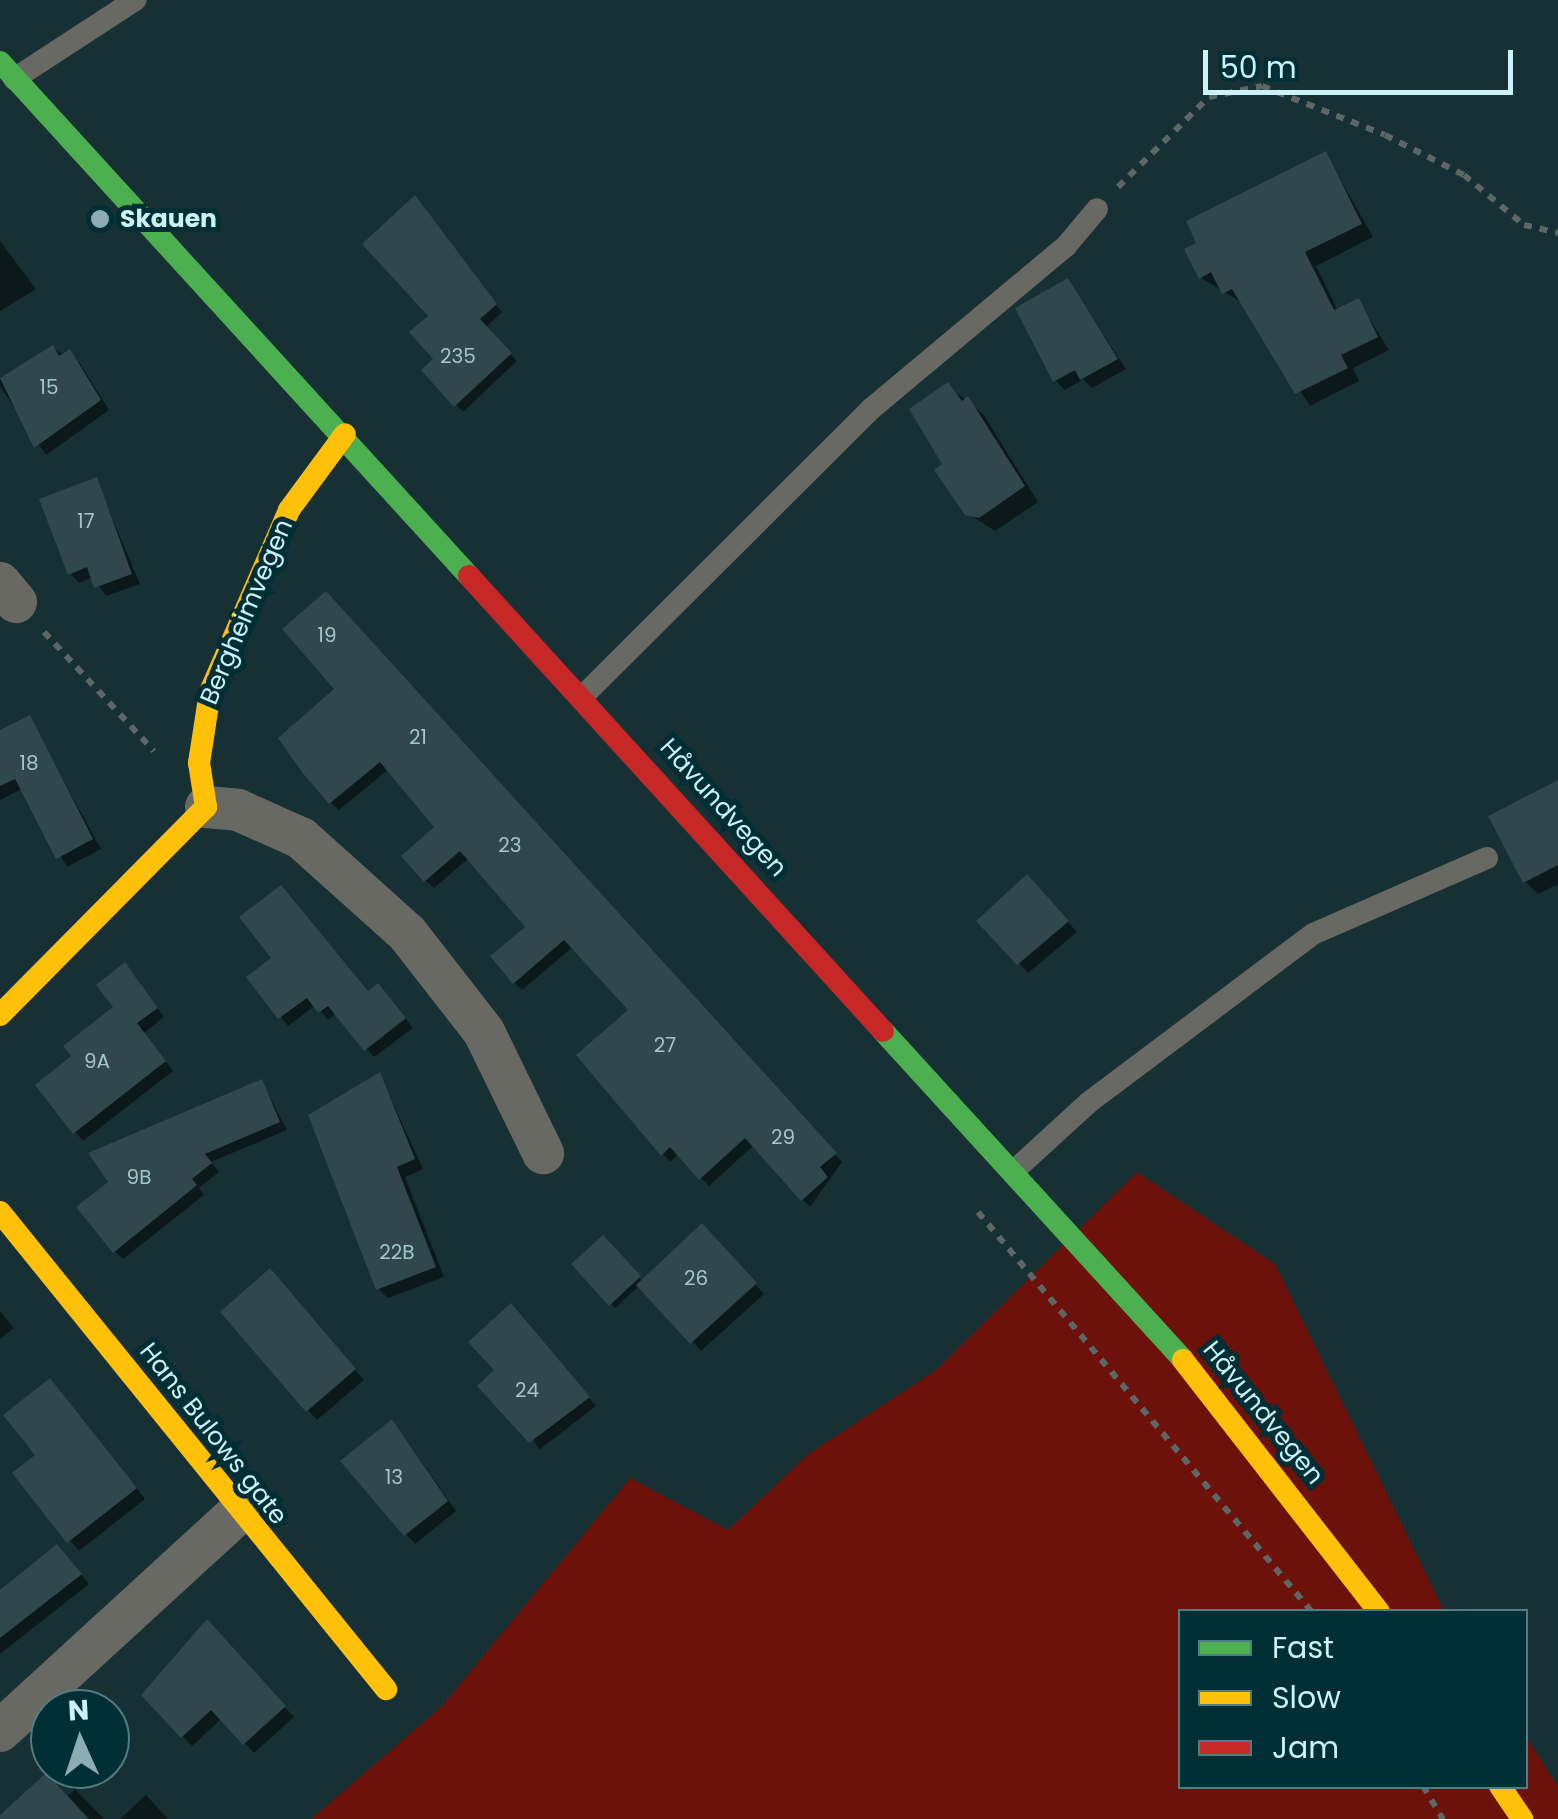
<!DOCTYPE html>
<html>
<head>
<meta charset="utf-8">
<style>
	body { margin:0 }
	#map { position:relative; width:1558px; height:1819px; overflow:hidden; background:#173033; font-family:Poppins,sans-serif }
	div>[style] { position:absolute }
	.green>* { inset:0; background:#6c120a }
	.shadow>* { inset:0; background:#0007 }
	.building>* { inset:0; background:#30474b }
	.path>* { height:6px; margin-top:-3px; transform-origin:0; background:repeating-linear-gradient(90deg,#5d6765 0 8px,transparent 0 16px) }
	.lane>* { height:22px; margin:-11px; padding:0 11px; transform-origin:11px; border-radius:11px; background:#686963 }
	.street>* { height:42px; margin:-21px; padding:0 21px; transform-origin:21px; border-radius:21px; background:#686963 }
	.fast>* { height:22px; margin:-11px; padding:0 11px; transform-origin:11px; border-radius:11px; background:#4caf50 }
	.slow>* { height:22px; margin:-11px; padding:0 11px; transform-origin:11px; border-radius:11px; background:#ffc107 }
	.jam>* { height:22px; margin:-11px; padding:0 11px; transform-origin:11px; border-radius:11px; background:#c62828 }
	.dots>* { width:28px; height:28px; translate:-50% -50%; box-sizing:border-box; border:5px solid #002e35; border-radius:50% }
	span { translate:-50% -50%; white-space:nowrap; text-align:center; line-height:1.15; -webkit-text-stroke:10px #002e35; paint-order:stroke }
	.number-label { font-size:20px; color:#a4c6ce }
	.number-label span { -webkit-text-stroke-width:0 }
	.poi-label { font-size:25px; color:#cbf1f9; font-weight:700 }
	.left { translate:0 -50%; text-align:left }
	.street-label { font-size:25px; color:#cbf1f9 }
	.legend { position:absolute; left:1178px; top:1609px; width:350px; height:180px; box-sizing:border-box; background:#002e35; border:2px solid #517c83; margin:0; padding:12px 18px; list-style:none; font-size:30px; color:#cbf1f9 }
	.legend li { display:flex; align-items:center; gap:20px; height:50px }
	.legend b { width:50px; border:2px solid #517c83 }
	.north { position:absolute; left:30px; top:1689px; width:100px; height:100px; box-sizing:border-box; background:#002e35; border:2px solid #517c83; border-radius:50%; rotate:357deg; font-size:28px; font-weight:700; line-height:40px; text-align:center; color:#cbf1f9 }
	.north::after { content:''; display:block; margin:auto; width:35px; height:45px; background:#8cadb4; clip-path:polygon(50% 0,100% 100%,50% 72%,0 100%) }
	.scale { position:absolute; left:1203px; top:50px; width:310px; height:45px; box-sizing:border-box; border:5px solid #cbf1f9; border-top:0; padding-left:12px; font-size:30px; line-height:35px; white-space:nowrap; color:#cbf1f9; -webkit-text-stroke:8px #002e35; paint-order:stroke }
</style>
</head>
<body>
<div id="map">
	<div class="green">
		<i style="clip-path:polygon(1137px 1172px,1275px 1264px,1444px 1611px,1180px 1612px,1180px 1786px,1526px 1786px,1526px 1737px,1558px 1787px,1558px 1819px,311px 1819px,441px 1707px,630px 1478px,728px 1530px,807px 1455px,936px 1370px)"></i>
	</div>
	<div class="shadow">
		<i style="clip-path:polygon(1326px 154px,1373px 237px,1316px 266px,1338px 311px,1358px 301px,1389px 350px,1353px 368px,1359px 381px,1310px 406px,1243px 303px,1201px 278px)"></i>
		<i style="clip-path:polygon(422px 206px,502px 312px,486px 327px,517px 361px,463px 412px,424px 370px,437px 359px)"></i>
		<i style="clip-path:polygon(0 241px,36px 289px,0 311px)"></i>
		<i style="clip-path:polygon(1068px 281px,1126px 369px,1092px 388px,1083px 379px,1065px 390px,1055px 380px)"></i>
		<i style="clip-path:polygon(52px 348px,79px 362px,109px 410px,46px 455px,0 386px,0 378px)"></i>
		<i style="clip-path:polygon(948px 386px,983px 414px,1038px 502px,995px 531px,967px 513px,946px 464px)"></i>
		<i style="clip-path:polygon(96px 480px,140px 584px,106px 596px,93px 577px,79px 583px,70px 573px)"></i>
		<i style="clip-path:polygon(334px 602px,842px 1162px,810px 1207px,754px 1145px,709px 1186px,679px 1154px,670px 1162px,663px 1154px,631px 1010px,574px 946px,522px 990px,514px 982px,529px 927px,469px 858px,434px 888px,426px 881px,405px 856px,438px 827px,389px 769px,339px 810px,331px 803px,281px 738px,338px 689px)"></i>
		<i style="clip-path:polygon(29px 718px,101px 849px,67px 867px,23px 788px,0 800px,0 733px)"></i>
		<i style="clip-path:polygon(1558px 783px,1558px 884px,1538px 894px,1525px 881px)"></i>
		<i style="clip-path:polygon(1036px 887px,1077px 932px,1028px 973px,980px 921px)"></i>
		<i style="clip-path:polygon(134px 974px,164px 1017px,144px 1033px,173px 1071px,83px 1141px,75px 1132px)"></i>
		<i style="clip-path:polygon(250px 978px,386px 994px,413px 1028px,374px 1057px,337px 1013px,328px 1020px,316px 1005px,288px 1026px)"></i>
		<i style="clip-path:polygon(380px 1075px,423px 1169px,405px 1177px,444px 1277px,388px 1298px,379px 1289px)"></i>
		<i style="clip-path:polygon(262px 1082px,287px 1130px,211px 1162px,219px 1172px,199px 1188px,204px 1195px,123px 1259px,114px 1251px)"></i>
		<i style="clip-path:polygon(711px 1236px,764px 1294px,701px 1351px,640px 1285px,615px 1308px,575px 1264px,603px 1238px,643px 1282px)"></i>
		<i style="clip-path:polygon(279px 1281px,364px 1380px,317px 1420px,308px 1410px)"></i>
		<i style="clip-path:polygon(0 1311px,14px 1328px,0 1339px)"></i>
		<i style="clip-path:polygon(519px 1314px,596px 1406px,539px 1450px,498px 1371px)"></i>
		<i style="clip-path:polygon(59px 1391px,145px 1499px,79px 1551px,16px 1474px,39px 1456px)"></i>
		<i style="clip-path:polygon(401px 1432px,456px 1511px,415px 1544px,343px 1462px)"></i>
		<i style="clip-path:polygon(65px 1556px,89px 1584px,0 1654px,0 1593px)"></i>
		<i style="clip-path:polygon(207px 1623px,294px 1717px,254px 1753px,222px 1718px,192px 1746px,145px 1696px)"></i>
		<i style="clip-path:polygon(75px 1789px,104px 1819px,9px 1819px,66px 1797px)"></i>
		<i style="clip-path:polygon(146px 1795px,168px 1819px,120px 1819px)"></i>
	</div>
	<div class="building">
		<i style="clip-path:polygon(1326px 151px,1362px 224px,1305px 252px,1334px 310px,1359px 298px,1378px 337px,1341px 355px,1348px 368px,1295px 394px,1232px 289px,1222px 294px,1211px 272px,1199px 279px,1184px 249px,1196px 243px,1186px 221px)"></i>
		<i style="clip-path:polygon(415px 195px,497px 304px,480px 319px,512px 353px,454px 407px,421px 370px,433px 359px,409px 332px,428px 316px,362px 244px)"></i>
		<i style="clip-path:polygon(1068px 278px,1118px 359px,1080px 380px,1075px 370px,1053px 382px,1015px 308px)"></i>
		<i style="clip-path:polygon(53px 345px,59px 356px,70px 349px,101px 400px,34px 448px,0 378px)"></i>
		<i style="clip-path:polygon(948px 382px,962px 401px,968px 396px,1025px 486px,979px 518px,965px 515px,934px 470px,942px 464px,909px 409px)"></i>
		<i style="clip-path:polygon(97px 477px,132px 574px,94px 588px,87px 567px,68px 575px,39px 499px)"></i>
		<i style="clip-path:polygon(326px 591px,837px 1153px,820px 1167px,828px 1177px,801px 1201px,745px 1138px,699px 1180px,670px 1147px,661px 1156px,576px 1055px,628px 1010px,564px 940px,513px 984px,490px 956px,525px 927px,460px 851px,424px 882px,401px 856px,434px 827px,380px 762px,329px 804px,301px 771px,278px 738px,334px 689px,282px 629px)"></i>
		<i style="clip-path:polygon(30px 715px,93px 839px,56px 859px,15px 779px,0 786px,0 730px)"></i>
		<i style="clip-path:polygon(1558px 780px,1558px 865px,1523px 883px,1488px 816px)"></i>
		<i style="clip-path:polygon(1027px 874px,1069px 921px,1017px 965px,976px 921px)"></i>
		<i style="clip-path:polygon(281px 885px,368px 991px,378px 983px,406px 1018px,364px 1051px,328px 1006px,318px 1013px,307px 998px,278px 1019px,246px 977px,271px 958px,239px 917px)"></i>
		<i style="clip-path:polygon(125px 962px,158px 1008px,137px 1023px,166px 1061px,73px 1134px,35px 1085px,71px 1056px,63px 1046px,113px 1007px,96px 985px)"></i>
		<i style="clip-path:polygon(380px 1072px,415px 1159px,397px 1167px,436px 1267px,376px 1290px,308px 1115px)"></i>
		<i style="clip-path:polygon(262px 1079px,280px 1122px,205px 1154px,212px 1163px,192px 1179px,197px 1185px,113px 1253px,76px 1207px,108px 1182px,88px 1153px)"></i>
		<i style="clip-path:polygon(702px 1223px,757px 1283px,690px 1344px,636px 1285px)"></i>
		<i style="clip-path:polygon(603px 1235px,641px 1276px,609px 1306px,571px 1264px)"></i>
		<i style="clip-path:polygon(270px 1268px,356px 1369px,306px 1412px,220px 1312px)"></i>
		<i style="clip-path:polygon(511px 1303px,590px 1397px,529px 1443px,477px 1386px,494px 1370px,468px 1342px)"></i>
		<i style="clip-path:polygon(50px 1378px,137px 1488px,67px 1543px,12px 1473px,35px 1455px,3px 1415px)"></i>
		<i style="clip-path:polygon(392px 1419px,448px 1501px,404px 1536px,340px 1461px)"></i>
		<i style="clip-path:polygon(57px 1544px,82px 1574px,0 1638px,0 1590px)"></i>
		<i style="clip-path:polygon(207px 1619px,286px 1706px,243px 1745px,211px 1710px,181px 1738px,141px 1695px)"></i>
		<i style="clip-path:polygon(46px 1773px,89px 1819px,0 1819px,0 1815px)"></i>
	</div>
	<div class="path">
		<i style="left:1118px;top:187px;width:128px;rotate:-44.7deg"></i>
		<i style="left:1209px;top:97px;width:54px;rotate:-11.7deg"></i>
		<i style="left:1262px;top:86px;width:132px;rotate:21.7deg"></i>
		<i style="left:1385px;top:135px;width:89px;rotate:26.9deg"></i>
		<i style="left:1464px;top:175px;width:78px;rotate:39.8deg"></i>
		<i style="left:1524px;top:225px;width:35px;rotate:13deg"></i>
		<i style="left:44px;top:632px;width:162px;rotate:47.3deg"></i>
		<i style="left:978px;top:1212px;width:521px;rotate:50.14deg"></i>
		<i style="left:1423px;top:1786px;width:39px;rotate:59deg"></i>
	</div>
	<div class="lane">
		<i style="left:14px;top:79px;width:145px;rotate:-33.1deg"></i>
		<i style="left:583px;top:696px;width:407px;rotate:-44.9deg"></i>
		<i style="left:871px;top:409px;width:254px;rotate:-39.9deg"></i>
		<i style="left:1066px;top:246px;width:48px;rotate:-50deg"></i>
		<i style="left:1015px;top:1170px;width:99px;rotate:-42.5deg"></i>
		<i style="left:1088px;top:1103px;width:281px;rotate:-36.9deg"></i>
		<i style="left:1313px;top:934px;width:190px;rotate:-23.6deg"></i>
	</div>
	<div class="street">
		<i style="left:0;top:583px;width:25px;rotate:50deg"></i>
		<i style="left:206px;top:807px;width:32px;rotate:5deg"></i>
		<i style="left:238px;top:810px;width:69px;rotate:24deg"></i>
		<i style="left:301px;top:838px;width:142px;rotate:41.9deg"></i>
		<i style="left:407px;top:933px;width:125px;rotate:52.1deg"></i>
		<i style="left:484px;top:1032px;width:135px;rotate:64deg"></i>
		<i style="left:0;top:1731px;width:323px;rotate:-42.5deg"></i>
	</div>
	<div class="fast">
		<i style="left:0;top:62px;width:696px;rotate:47.62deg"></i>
		<i style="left:883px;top:1031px;width:445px;rotate:47.6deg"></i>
	</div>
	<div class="slow">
		<i style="left:0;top:1015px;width:293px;rotate:-45.3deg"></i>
		<i style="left:206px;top:807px;width:45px;rotate:-99deg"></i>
		<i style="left:199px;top:763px;width:72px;rotate:-81.2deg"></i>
		<i style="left:210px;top:692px;width:198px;rotate:-66.5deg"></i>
		<i style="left:289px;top:510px;width:94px;rotate:-53.6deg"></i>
		<i style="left:0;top:1212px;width:614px;rotate:51.02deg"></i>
		<i style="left:1183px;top:1360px;width:319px;rotate:52.1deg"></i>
		<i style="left:1500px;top:1786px;width:40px;rotate:56deg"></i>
	</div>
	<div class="jam">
		<i style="left:469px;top:576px;width:615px;rotate:47.7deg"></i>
	</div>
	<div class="dots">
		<i style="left:100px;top:219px;background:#8cadb4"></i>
	</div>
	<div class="number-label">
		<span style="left:458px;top:356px">235</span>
		<span style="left:49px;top:387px">15</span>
		<span style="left:86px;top:521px">17</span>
		<span style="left:327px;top:635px">19</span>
		<span style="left:418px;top:737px">21</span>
		<span style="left:29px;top:763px">18</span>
		<span style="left:510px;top:845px">23</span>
		<span style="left:665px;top:1045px">27</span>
		<span style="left:97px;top:1061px">9A</span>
		<span style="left:783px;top:1137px">29</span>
		<span style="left:139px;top:1177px">9B</span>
		<span style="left:397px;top:1252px">22B</span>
		<span style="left:696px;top:1278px">26</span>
		<span style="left:527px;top:1390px">24</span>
		<span style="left:394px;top:1477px">13</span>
	</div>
	<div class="poi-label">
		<span class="left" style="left:120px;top:219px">Skauen</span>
	</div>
	<div class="street-label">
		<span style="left:247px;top:612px;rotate:-67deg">Bergheimvegen</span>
		<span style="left:723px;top:808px;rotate:48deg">Håvundvegen</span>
		<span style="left:1263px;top:1413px;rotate:51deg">Håvundvegen</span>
		<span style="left:213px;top:1434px;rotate:52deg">Hans Bulows gate</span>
	</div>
	<ul class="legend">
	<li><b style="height:12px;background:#4caf50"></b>Fast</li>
	<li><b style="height:12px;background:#ffc107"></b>Slow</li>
	<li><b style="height:12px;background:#c62828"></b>Jam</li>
	</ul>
	<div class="north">N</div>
	<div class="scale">50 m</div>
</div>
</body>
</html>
